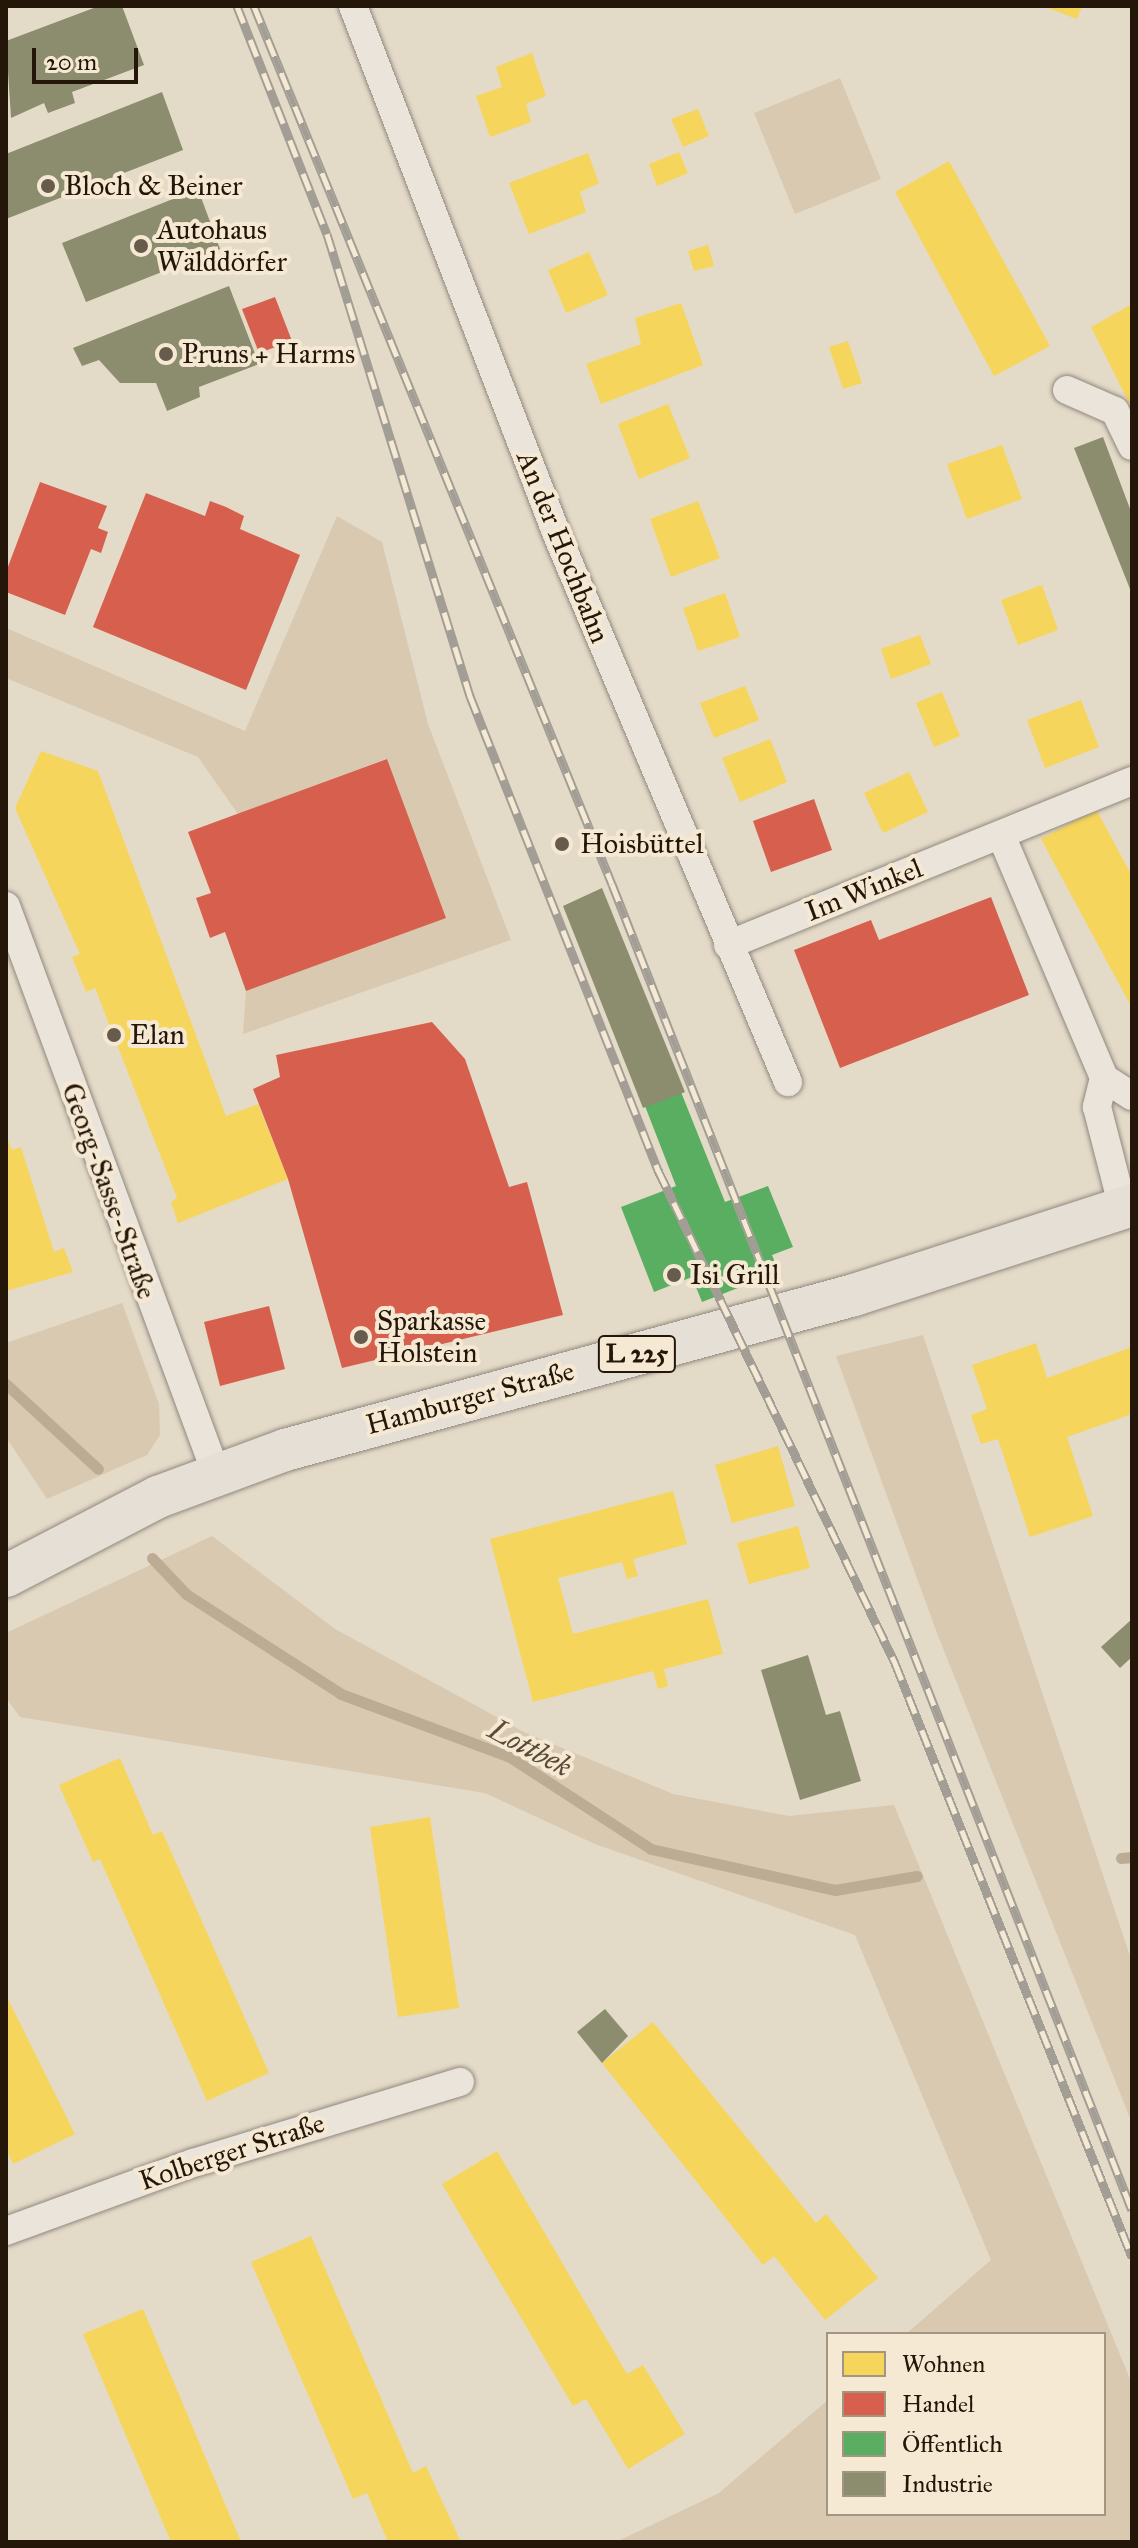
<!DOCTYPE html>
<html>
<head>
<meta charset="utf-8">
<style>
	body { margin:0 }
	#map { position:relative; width:1138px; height:2548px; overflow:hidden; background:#e4dac8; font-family:"IM FELL Great Primer",serif }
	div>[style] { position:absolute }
	.green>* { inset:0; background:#d8c9b0 }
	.homes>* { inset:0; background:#f6d55c }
	.shops>* { inset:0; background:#d6604d }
	.public>* { inset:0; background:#5aae61 }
	.industry>* { inset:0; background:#8c8c6e }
	.stream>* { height:11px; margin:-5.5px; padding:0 5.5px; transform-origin:5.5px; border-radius:5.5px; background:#bcac94 }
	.roads { filter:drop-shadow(0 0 2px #90897e) drop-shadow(0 0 2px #90897e) }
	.minor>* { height:28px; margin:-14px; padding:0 14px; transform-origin:14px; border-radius:14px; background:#eae4db }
	.primary>* { height:42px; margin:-21px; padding:0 21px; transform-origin:21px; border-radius:21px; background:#e6dfd5 }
	.rail>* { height:9px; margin-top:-4.5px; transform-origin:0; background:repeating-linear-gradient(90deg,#f6e9d3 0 18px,#a39e95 0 36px); box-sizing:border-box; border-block:2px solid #a39e95 }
	.dots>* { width:22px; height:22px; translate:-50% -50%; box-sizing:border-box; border:4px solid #f6e9d3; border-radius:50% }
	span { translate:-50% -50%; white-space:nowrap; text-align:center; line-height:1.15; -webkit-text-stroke:8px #f6e9d3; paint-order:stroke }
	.shield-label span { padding:2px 6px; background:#f6e9d3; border:2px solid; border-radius:6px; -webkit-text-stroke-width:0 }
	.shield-label { font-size:26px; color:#241609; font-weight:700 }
	.poi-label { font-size:28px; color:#241609 }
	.left { translate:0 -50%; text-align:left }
	.street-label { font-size:28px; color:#241609 }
	.water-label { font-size:30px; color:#5a4a38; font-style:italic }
	.frame { position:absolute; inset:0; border:8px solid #241609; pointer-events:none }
	.legend { position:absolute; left:826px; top:2332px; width:280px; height:184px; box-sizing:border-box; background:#f6e9d3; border:2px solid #a29582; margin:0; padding:10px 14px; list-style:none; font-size:24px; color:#241609 }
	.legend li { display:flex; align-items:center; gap:16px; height:40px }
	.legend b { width:40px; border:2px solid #a29582 }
	.scale { position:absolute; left:32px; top:48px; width:106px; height:36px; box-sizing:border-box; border:4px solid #241609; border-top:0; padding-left:10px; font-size:24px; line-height:28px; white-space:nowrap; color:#241609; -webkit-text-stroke:6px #f6e9d3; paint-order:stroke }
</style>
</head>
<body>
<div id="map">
	<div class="green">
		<i style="clip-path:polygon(840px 78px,881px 179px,795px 214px,754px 113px)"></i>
		<i style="clip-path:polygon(337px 516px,382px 542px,428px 724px,511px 940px,243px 1034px,246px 991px,386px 759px,238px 814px,198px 757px,6px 678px,6px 628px,245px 731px)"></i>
		<i style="clip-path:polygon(122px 1303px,159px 1404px,160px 1435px,147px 1455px,47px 1499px,6px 1437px,6px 1343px)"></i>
		<i style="clip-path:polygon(923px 1335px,1132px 1962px,1132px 2123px,937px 1633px,836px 1356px)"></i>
		<i style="clip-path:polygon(212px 1536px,335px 1629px,524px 1732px,673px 1794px,789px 1816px,894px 1805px,1132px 2384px,1132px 2542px,616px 2542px,719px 2493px,828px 2400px,828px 2514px,1104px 2514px,1104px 2334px,906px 2334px,991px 2260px,855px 1935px,595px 1844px,485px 1793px,20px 1717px,6px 1698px,6px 1633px)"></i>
	</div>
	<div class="homes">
		<i style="clip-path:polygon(1043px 6px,1082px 6px,1077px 19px)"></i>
		<i style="clip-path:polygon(532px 53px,546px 96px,526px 104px,531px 122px,490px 137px,476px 96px,502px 87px,496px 67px)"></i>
		<i style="clip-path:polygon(698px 109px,709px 136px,683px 147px,671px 119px)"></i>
		<i style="clip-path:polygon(679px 152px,688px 173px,657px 186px,649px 164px)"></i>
		<i style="clip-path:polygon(588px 153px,599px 183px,580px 192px,586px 212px,529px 234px,509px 183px)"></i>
		<i style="clip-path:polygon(949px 161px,1050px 346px,994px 376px,895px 192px)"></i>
		<i style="clip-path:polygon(708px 245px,714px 266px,694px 271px,688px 251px)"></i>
		<i style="clip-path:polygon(589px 252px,608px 295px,566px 313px,548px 270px)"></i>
		<i style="clip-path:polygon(681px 303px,703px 365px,601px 404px,586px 364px,641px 344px,635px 318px)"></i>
		<i style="clip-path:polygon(1132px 304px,1132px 409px,1091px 327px)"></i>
		<i style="clip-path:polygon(848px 341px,862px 383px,843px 389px,829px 347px)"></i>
		<i style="clip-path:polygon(668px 404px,690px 458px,639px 479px,618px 424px)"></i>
		<i style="clip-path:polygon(1002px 445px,1022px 499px,967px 519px,947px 464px)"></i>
		<i style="clip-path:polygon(698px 501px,720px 558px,671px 577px,650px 519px)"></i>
		<i style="clip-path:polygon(1042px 585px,1058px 630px,1018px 645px,1001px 600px)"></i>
		<i style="clip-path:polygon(725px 593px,740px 637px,698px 651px,683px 608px)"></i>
		<i style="clip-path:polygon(920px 635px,931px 664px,891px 679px,881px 649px)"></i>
		<i style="clip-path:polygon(745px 686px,759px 720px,714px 738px,700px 703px)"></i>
		<i style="clip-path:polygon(942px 692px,960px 736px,934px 747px,916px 703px)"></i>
		<i style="clip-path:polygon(1081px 700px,1099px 747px,1045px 768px,1027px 720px)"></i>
		<i style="clip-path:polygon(770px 739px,787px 782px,740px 802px,722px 758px)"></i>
		<i style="clip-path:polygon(41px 751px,98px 771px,226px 1116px,258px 1104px,288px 1179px,178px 1223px,171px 1202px,177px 1198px,95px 988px,86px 992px,72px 957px,80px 954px,15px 808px)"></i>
		<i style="clip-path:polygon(909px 772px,928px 812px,883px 833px,864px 793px)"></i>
		<i style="clip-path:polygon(1096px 809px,1132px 876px,1132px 1008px,1041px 839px)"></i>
		<i style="clip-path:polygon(6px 1137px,12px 1150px,21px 1147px,54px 1252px,64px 1248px,73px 1272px,6px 1291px)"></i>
		<i style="clip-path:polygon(1036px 1343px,1047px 1378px,1132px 1347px,1132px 1414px,1067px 1437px,1093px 1516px,1030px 1537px,998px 1439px,981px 1444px,975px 1427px,971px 1415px,987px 1409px,972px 1365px)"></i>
		<i style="clip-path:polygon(778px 1446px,795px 1506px,732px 1523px,715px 1465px)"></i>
		<i style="clip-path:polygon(673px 1491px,687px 1544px,633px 1559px,638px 1576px,627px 1579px,622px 1562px,558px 1578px,573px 1634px,708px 1599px,723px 1654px,664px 1669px,668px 1686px,658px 1689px,653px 1671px,533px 1702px,490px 1539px)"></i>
		<i style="clip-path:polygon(798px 1526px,810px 1568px,749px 1584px,737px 1543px)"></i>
		<i style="clip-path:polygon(120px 1758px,153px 1835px,162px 1831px,269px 2073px,207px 2101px,100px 1859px,93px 1862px,59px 1785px)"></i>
		<i style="clip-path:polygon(430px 1817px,459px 2008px,398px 2017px,370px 1827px)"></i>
		<i style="clip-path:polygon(6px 1995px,75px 2134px,13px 2164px,6px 2149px)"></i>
		<i style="clip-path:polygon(653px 2022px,816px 2223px,826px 2214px,878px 2278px,825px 2320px,774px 2256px,763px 2265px,602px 2063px)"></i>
		<i style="clip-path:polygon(497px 2151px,627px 2374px,643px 2365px,685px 2434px,628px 2469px,586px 2399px,573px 2406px,442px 2184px)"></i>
		<i style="clip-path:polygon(311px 2236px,413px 2473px,426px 2466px,460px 2540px,388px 2542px,367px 2493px,353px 2499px,251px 2262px)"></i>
		<i style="clip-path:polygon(143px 2309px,241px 2542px,171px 2542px,99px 2372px,83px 2334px)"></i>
	</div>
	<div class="shops">
		<i style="clip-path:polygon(275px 297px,292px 341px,259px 353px,242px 309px)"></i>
		<i style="clip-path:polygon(40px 482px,107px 506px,98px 528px,108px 532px,101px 553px,91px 549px,65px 615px,6px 592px,6px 572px)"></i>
		<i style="clip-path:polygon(146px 493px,205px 516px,210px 501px,226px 507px,244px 516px,240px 529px,300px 555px,246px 690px,93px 627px)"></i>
		<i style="clip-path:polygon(387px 759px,446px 918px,246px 991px,225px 932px,210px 938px,196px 898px,211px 893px,188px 832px)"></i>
		<i style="clip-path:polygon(814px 799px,832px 850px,771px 872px,753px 821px)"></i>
		<i style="clip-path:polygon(991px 897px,1029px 995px,840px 1068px,794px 950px,871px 920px,879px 940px)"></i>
		<i style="clip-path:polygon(432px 1022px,465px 1059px,509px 1187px,527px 1182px,563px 1315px,342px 1368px,288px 1179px,253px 1089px,280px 1077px,276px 1055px)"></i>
		<i style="clip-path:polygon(269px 1306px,285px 1369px,220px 1386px,204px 1322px)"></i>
	</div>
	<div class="public">
		<i style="clip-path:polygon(681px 1092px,725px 1202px,768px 1186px,793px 1247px,772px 1255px,779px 1272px,702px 1302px,692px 1277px,654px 1292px,621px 1207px,676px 1186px,645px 1106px)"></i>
	</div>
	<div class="industry">
		<i style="clip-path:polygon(99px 6px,122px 6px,144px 65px,72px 92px,75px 103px,48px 113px,44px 103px,11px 118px,6px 41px)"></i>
		<i style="clip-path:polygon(162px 92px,183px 150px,6px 219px,6px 154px)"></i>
		<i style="clip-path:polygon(198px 189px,220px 249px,86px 302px,62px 243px)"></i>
		<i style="clip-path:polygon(229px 286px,259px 364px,199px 387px,200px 397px,167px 411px,156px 383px,120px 383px,99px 360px,82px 366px,73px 348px)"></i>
		<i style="clip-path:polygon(1103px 437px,1132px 514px,1132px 594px,1074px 448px)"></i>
		<i style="clip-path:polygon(602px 888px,685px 1092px,643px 1108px,563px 906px)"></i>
		<i style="clip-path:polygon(1132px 1619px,1132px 1657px,1120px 1668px,1101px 1647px)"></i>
		<i style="clip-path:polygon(808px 1655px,826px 1715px,840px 1711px,861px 1781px,800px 1800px,761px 1670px)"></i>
		<i style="clip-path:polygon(605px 2009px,628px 2036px,602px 2063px,577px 2032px)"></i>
	</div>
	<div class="stream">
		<i style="left:6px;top:1384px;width:125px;rotate:42.7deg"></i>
		<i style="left:152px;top:1558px;width:50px;rotate:46.6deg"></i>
		<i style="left:186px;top:1594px;width:184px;rotate:32.8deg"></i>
		<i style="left:341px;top:1694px;width:180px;rotate:20.4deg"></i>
		<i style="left:510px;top:1757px;width:168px;rotate:33.1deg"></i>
		<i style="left:651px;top:1849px;width:189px;rotate:12.6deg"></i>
		<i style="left:835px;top:1890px;width:83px;rotate:-9.7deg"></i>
		<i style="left:1121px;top:1858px;width:11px;rotate:-5deg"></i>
	</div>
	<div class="roads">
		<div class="minor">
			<i style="left:353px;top:6px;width:567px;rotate:68.91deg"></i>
			<i style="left:557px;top:535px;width:594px;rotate:67.11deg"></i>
			<i style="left:1067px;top:390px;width:52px;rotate:23.6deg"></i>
			<i style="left:1115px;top:411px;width:39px;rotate:64deg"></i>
			<i style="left:1001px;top:835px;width:264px;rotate:67deg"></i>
			<i style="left:1104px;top:1078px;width:33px;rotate:33deg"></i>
			<i style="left:6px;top:906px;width:605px;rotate:69.68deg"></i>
			<i style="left:728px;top:945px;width:436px;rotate:-22.1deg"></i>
			<i style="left:1104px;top:1078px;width:30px;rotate:104deg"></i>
			<i style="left:1097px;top:1107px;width:104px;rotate:75.6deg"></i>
			<i style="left:6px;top:2231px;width:199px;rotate:-20deg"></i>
			<i style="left:193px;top:2163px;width:279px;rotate:-16.9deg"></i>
		</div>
		<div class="primary">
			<i style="left:6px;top:1576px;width:171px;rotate:-27.5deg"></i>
			<i style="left:158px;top:1497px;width:135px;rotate:-20.3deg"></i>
			<i style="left:285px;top:1450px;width:590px;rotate:-15.24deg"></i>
			<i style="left:854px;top:1295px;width:292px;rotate:-17.9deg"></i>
		</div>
	</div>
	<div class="rail">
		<i style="left:237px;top:6px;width:245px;rotate:68.5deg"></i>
		<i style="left:327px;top:234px;width:484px;rotate:72.8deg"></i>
		<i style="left:470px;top:696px;width:510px;rotate:68.37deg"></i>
		<i style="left:658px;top:1170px;width:547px;rotate:64.32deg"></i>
		<i style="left:895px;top:1663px;width:640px;rotate:68.25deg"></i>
		<i style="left:254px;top:6px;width:948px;rotate:67.82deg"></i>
		<i style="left:612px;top:884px;width:1424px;rotate:68.59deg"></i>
	</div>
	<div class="dots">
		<i style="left:48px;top:186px;background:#675b4c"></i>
		<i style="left:141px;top:246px;background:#675b4c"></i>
		<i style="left:166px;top:354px;background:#675b4c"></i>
		<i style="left:562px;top:844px;background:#675b4c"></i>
		<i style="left:114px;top:1035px;background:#675b4c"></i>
		<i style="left:674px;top:1275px;background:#675b4c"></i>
		<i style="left:361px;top:1337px;background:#675b4c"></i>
	</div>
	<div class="shield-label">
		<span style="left:637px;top:1354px">L 225</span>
	</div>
	<div class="poi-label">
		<span class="left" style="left:64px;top:186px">Bloch &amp; Beiner</span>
		<span class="left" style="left:157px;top:246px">Autohaus<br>Wälddörfer</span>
		<span class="left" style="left:182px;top:354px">Pruns + Harms</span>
		<span class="left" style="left:580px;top:844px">Hoisbüttel</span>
		<span class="left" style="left:130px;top:1035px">Elan</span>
		<span class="left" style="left:690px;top:1275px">Isi Grill</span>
		<span class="left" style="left:377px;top:1337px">Sparkasse<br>Holstein</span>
	</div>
	<div class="street-label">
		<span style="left:563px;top:547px;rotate:68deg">An der Hochbahn</span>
		<span style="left:864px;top:890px;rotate:-22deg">Im Winkel</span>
		<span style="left:109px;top:1191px;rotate:70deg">Georg-Sasse-Straße</span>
		<span style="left:470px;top:1398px;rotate:-15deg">Hamburger Straße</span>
		<span style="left:232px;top:2152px;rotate:-18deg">Kolberger Straße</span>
	</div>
	<div class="water-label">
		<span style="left:530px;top:1748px;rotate:28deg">Lottbek</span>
	</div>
	<div class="frame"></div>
	<ul class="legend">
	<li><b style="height:22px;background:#f6d55c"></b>Wohnen</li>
	<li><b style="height:22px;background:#d6604d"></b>Handel</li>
	<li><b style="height:22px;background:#5aae61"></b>Öffentlich</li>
	<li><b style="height:22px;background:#8c8c6e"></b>Industrie</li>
	</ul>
	<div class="scale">20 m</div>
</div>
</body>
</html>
